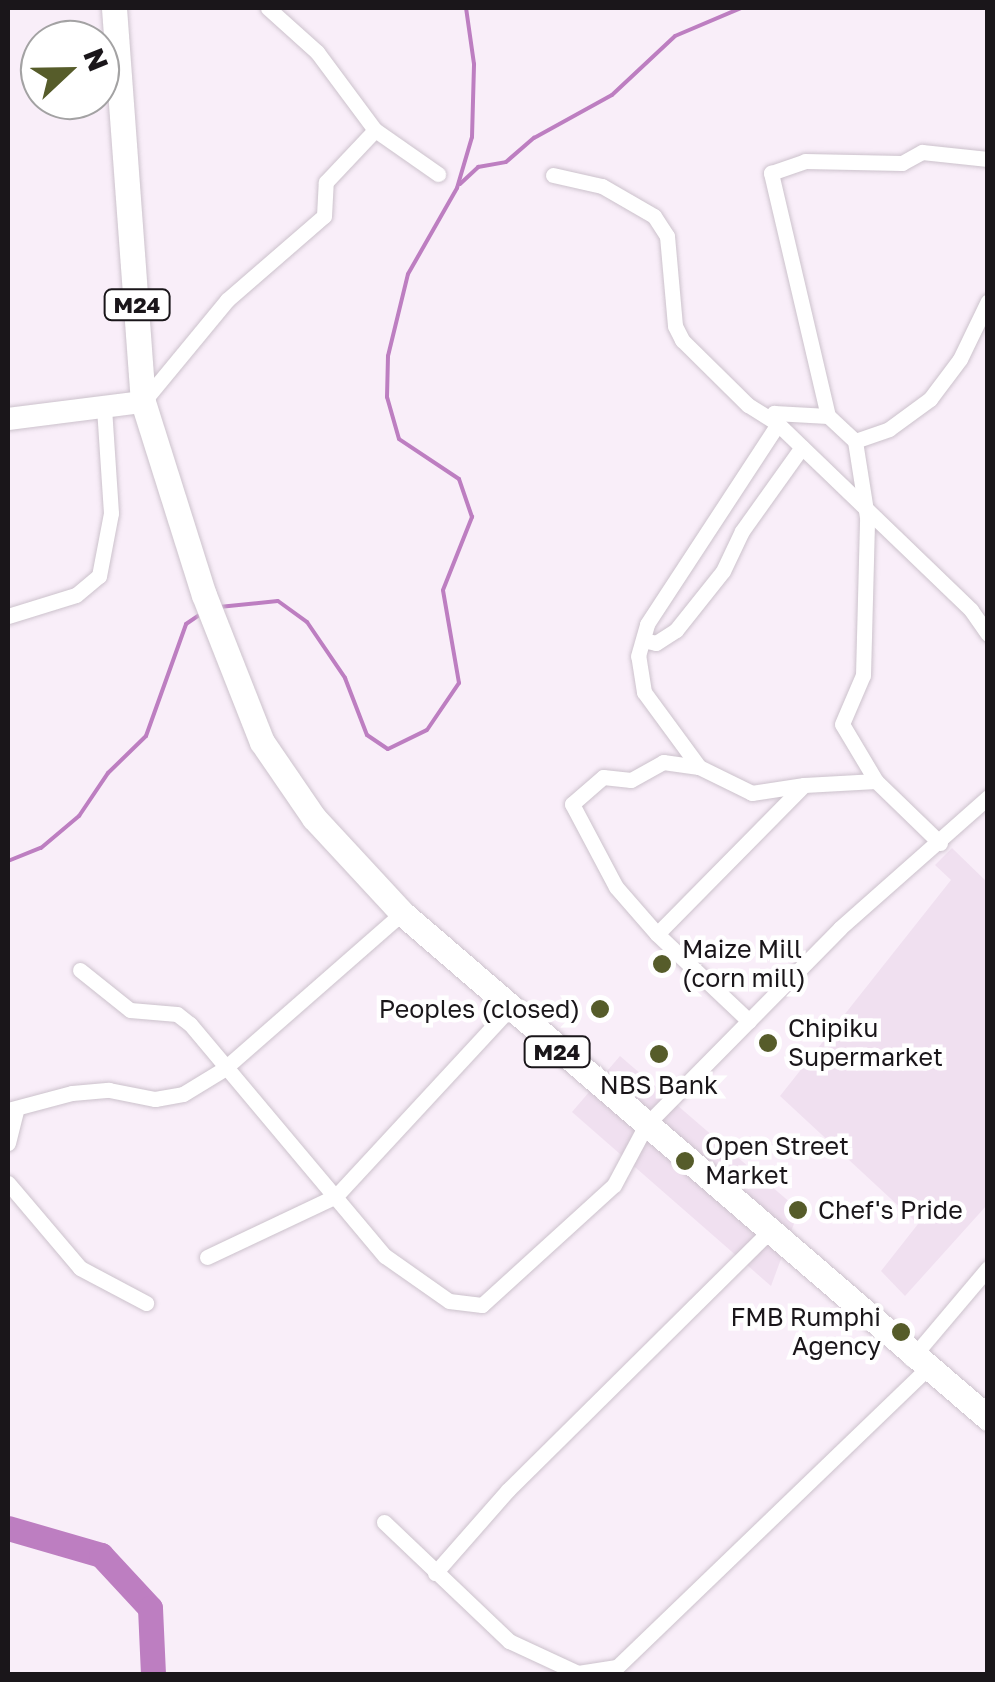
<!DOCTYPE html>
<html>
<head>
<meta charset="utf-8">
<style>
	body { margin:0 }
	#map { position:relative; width:995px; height:1682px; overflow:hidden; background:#f9eef9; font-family:"Golos Text",sans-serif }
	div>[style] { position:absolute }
	.built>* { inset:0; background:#f0e0f0 }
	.stream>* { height:4px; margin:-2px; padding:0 2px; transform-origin:2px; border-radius:2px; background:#bd7ec1 }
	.river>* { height:25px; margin:-12.5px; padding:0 12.5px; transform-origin:12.5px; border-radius:12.5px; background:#bd7ec1 }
	.roads { filter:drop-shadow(0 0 2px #ccc2cc) drop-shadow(0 0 2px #ccc2cc) }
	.street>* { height:15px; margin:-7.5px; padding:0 7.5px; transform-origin:7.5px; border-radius:7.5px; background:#fff }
	.secondary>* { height:22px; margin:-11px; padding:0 11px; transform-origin:11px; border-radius:11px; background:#fff }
	.primary>* { height:25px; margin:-12.5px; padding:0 12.5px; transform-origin:12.5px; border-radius:12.5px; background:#fff }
	.dots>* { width:28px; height:28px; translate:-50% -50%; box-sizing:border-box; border:5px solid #fff; border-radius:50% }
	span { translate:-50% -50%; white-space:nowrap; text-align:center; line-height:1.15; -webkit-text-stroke:9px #fff; paint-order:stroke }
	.shield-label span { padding:2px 8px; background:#fff; border:2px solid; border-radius:8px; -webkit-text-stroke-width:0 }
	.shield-label { font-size:22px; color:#1a161a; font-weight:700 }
	.poi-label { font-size:25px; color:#1a161a }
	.left { translate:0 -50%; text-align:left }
	.right { translate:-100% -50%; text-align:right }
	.frame { position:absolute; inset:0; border:10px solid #1a161a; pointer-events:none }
	.north { position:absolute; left:20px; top:20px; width:100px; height:100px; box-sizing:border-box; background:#fff; border:2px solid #a3a2a3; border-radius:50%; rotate:68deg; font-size:28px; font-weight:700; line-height:40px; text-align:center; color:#1a161a }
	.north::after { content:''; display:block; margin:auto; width:35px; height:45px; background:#565c2a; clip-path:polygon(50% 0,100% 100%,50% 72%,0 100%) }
</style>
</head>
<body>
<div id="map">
	<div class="built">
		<i style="clip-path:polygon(952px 848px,987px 882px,987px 1205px,905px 1296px,881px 1271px,918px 1224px,780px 1096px,951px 880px,935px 865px)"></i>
		<i style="clip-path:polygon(620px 1056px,799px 1210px,771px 1286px,572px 1112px)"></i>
	</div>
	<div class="stream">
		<i style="left:460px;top:184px;width:25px;rotate:-43deg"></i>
		<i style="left:478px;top:167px;width:28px;rotate:-10deg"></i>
		<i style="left:506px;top:162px;width:37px;rotate:-41deg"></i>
		<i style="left:534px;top:138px;width:89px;rotate:-28.9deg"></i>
		<i style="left:612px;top:95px;width:86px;rotate:-43.1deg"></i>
		<i style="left:675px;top:36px;width:72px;rotate:-23deg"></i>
		<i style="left:219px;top:607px;width:59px;rotate:-5.8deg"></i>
		<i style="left:278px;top:601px;width:36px;rotate:36deg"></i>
		<i style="left:307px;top:622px;width:68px;rotate:55.8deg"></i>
		<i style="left:345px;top:678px;width:61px;rotate:68.9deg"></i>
		<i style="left:367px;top:735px;width:25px;rotate:34deg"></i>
		<i style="left:388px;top:749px;width:43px;rotate:-26deg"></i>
		<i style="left:427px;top:730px;width:57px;rotate:-55.8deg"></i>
		<i style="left:459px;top:683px;width:94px;rotate:-99.8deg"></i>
		<i style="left:443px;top:590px;width:79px;rotate:-68.3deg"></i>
		<i style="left:472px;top:517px;width:40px;rotate:-108.9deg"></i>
		<i style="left:459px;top:479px;width:72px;rotate:-146.3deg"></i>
		<i style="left:399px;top:439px;width:44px;rotate:-105.9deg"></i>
		<i style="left:387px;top:397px;width:41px;rotate:-88.6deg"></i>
		<i style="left:388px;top:356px;width:84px;rotate:-76.3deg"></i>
		<i style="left:408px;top:274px;width:99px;rotate:-60.3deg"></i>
		<i style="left:457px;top:188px;width:53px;rotate:-73.6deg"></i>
		<i style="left:472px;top:137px;width:73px;rotate:-88.4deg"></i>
		<i style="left:474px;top:64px;width:57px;rotate:-98.1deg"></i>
		<i style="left:8px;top:861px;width:35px;rotate:-22deg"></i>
		<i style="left:41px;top:848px;width:50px;rotate:-40.1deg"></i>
		<i style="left:79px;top:816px;width:52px;rotate:-56deg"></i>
		<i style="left:108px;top:773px;width:53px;rotate:-44.2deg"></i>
		<i style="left:146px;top:736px;width:119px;rotate:-70.3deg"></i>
		<i style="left:186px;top:624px;width:18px;rotate:-34deg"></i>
	</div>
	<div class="river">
		<i style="left:8px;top:1528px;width:97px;rotate:16.2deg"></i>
		<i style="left:101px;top:1555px;width:72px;rotate:47.2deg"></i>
		<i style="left:150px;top:1608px;width:66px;rotate:87.4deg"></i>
	</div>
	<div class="roads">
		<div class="street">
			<i style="left:268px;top:8px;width:66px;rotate:41.9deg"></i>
			<i style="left:317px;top:52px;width:97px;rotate:53.4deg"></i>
			<i style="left:375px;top:130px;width:77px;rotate:34.9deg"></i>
			<i style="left:553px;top:175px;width:50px;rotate:12.7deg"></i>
			<i style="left:602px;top:186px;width:60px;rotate:30deg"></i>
			<i style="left:654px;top:216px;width:24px;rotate:57deg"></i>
			<i style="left:667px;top:236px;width:90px;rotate:84.9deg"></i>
			<i style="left:675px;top:326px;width:16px;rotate:63deg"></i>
			<i style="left:682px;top:340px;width:93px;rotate:44.6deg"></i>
			<i style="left:748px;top:405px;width:36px;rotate:32deg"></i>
			<i style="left:778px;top:424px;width:268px;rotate:43.9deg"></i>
			<i style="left:971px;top:610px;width:29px;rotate:55deg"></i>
			<i style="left:143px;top:402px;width:132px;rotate:-50.5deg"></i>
			<i style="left:227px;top:300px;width:128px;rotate:-40.9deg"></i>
			<i style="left:324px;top:216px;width:34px;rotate:-87deg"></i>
			<i style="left:326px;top:182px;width:71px;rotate:-46.7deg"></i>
			<i style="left:855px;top:441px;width:37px;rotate:-137deg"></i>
			<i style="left:828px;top:416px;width:250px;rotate:-103.2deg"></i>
			<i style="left:771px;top:173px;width:36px;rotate:-19deg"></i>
			<i style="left:805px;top:161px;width:97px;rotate:1.2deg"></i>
			<i style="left:902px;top:163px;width:23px;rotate:-29deg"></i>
			<i style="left:922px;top:152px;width:66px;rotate:6.1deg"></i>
			<i style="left:8px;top:616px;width:71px;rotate:-17.2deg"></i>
			<i style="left:76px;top:595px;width:30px;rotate:-40deg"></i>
			<i style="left:99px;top:576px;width:64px;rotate:-79.2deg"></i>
			<i style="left:111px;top:513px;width:105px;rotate:-93.8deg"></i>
			<i style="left:643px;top:640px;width:13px;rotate:13deg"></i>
			<i style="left:656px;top:643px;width:24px;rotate:-33deg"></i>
			<i style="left:676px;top:630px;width:75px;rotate:-51.5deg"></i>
			<i style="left:723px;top:571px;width:44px;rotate:-64.6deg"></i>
			<i style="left:742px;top:531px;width:103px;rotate:-54.5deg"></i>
			<i style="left:804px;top:785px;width:53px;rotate:171.3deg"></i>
			<i style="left:752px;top:793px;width:59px;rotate:-153.9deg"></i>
			<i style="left:699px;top:767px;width:93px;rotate:-126.3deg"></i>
			<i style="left:644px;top:692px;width:36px;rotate:-99deg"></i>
			<i style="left:638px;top:656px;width:33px;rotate:-74deg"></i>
			<i style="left:647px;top:624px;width:239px;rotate:-56.8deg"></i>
			<i style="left:778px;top:424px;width:12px;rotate:-110deg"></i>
			<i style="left:774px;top:413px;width:54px;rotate:3.2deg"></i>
			<i style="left:940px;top:843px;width:89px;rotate:-135.9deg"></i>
			<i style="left:876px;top:781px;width:66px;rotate:-120.8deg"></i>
			<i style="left:842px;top:724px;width:53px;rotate:-66.8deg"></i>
			<i style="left:863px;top:675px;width:158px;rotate:-88.5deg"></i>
			<i style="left:867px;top:517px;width:77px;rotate:-99deg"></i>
			<i style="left:855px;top:441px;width:36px;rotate:-19deg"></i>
			<i style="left:889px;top:429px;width:51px;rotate:-36.2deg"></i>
			<i style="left:930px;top:399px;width:50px;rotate:-53.1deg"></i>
			<i style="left:960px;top:359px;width:64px;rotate:-64.2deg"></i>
			<i style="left:657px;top:934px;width:62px;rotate:-131.1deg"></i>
			<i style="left:616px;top:887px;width:94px;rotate:-117.9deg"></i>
			<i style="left:572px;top:804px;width:41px;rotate:-41.1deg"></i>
			<i style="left:603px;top:777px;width:28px;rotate:6deg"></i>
			<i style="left:631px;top:780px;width:37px;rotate:-29deg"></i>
			<i style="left:663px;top:762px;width:36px;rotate:8deg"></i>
			<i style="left:80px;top:970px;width:64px;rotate:38.7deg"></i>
			<i style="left:130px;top:1010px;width:47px;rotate:4.9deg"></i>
			<i style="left:177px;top:1014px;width:16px;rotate:38deg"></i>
			<i style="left:190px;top:1024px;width:303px;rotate:50deg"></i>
			<i style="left:385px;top:1256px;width:78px;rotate:35.1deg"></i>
			<i style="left:449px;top:1301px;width:33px;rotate:7deg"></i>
			<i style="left:482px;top:1305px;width:178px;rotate:-42.3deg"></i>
			<i style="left:614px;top:1185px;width:68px;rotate:-61.9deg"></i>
			<i style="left:646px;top:1125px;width:276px;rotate:-45.4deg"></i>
			<i style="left:840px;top:928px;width:198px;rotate:-41.5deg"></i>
			<i style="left:749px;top:1021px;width:127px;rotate:-136.6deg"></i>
			<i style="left:657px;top:934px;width:209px;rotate:-45.4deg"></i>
			<i style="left:804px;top:785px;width:72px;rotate:-3.2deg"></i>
			<i style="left:8px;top:1110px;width:66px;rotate:-14.9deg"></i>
			<i style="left:72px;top:1093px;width:37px;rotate:-5deg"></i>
			<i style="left:109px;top:1090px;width:47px;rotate:11.1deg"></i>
			<i style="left:155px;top:1099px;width:28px;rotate:-10deg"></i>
			<i style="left:183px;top:1094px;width:48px;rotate:-31.4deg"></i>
			<i style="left:224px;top:1069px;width:237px;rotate:-41.2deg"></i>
			<i style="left:8px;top:1143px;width:32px;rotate:-76deg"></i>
			<i style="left:8px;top:1183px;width:111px;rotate:49.7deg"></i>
			<i style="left:80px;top:1268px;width:75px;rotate:27.9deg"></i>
			<i style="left:207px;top:1257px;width:143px;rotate:-25.3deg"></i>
			<i style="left:336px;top:1196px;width:255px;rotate:-47.2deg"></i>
			<i style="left:911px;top:1359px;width:119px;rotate:-49.8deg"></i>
			<i style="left:384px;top:1522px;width:173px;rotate:43.6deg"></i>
			<i style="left:509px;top:1641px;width:76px;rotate:24.9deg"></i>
			<i style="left:578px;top:1673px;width:39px;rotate:-9deg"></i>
			<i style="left:617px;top:1667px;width:427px;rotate:-43.9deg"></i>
			<i style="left:435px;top:1573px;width:111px;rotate:-48.7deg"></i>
			<i style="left:508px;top:1490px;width:364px;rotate:-44.7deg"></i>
		</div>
		<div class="secondary">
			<i style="left:8px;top:419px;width:136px;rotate:-7.2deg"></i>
		</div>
		<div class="primary">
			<i style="left:114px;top:8px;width:395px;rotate:85.8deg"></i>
			<i style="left:143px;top:402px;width:202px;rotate:72.5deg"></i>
			<i style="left:204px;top:595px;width:158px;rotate:68.5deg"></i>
			<i style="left:262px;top:742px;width:92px;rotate:55.6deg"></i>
			<i style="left:314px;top:818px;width:129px;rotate:47.2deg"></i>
			<i style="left:402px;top:913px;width:774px;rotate:40.75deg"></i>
		</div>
	</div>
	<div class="dots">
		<i style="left:662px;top:964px;background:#565c2a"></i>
		<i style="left:600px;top:1009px;background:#565c2a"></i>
		<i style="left:768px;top:1043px;background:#565c2a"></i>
		<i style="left:659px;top:1054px;background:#565c2a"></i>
		<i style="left:685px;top:1161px;background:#565c2a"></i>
		<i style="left:798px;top:1210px;background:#565c2a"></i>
		<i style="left:901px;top:1332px;background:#565c2a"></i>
	</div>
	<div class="shield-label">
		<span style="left:137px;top:305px">M24</span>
		<span style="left:557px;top:1052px">M24</span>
	</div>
	<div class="poi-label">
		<span class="left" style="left:682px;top:964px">Maize Mill<br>(corn mill)</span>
		<span class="right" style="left:580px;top:1009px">Peoples (closed)</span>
		<span class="left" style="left:788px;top:1043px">Chipiku<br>Supermarket</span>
		<span style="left:659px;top:1085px">NBS Bank</span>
		<span class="left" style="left:705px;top:1161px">Open Street<br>Market</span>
		<span class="left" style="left:818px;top:1210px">Chef's Pride</span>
		<span class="right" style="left:881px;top:1332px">FMB Rumphi<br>Agency</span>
	</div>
	<div class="frame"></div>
	<div class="north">N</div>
</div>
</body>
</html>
